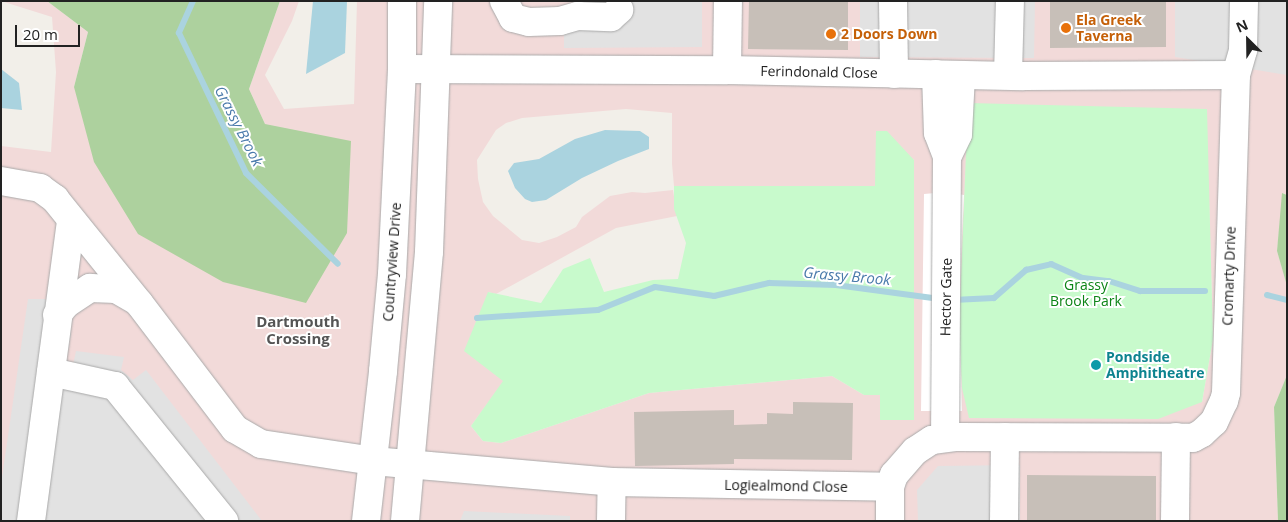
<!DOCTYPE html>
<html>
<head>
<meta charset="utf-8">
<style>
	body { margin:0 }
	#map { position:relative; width:1288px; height:522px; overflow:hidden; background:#f2efe9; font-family:"Open Sans",sans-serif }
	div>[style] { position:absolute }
	.commercial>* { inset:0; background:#f2dad9 }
	.forest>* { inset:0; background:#add19e }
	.park>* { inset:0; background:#c8facc }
	.parking>* { inset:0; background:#e2e2e2 }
	.water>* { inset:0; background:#aad3df }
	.pier>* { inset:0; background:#fff }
	.stream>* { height:6px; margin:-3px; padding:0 3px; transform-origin:3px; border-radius:3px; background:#aad3df }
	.building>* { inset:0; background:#c7bfb8 }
	.roads { filter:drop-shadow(0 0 1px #a9a9a9) drop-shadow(0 0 1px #a9a9a9) }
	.minor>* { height:28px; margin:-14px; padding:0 14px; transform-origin:14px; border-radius:14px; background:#fff }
	.dots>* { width:14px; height:14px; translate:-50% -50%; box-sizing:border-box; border:2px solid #fff; border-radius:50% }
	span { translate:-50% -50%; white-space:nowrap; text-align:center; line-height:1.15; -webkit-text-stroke:4px #fff; paint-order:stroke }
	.food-label { font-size:14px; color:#c56008; font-weight:700 }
	.left { translate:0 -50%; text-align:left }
	.street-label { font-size:14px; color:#222 }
	.park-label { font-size:14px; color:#0c8416 }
	.culture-label { font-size:14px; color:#0d838f; font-weight:700 }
	.water-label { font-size:15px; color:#4a7aab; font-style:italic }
	.neighbourhood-label { font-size:15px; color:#555; font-weight:700 }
	.frame { position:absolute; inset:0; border:2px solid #222; pointer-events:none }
	.north { position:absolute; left:1223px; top:15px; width:50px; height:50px; -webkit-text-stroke:4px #fff; paint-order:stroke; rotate:337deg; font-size:14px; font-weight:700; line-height:20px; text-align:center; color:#222 }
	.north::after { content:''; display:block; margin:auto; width:18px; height:22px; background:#222; clip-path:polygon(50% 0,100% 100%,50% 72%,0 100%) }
	.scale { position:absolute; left:15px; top:25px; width:65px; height:22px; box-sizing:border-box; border:2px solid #222; border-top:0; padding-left:6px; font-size:15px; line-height:18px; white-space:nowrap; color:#222; -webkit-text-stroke:4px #fff; paint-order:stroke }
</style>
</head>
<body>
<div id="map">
	<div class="commercial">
		<i style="clip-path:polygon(evenodd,1px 1px,47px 1px,88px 32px,74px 87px,351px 141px,265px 124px,249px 89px,280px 1px,299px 1px,292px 21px,265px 75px,284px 109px,354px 104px,357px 1px,1287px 1px,1287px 195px,1283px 193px,1277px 251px,1287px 286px,1287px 375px,1274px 407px,1278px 521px,1px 521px,1px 146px,51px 152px,56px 72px,52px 17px,1px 1px,626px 109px,672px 113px,672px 164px,674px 186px,876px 186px,876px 132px,914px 160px,914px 420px,880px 395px,864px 395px,832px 376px,649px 393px,501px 443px,483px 441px,471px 426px,504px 381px,488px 292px,496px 294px,616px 228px,677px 216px,673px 190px,645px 193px,632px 192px,610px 196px,582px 217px,576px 227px,557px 237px,539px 243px,522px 240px,493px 216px,483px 202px,478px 179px,477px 160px,496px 130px,506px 123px,522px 118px,626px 109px,1px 1px,1209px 201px,1213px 339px,1202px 402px,969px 418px,1209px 201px)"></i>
	</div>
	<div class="forest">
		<i style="clip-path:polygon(47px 1px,280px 1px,249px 89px,265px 124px,351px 141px,347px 233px,306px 303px,223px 282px,138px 234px,94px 162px,74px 87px,88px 32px)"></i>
		<i style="clip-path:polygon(1282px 193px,1287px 195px,1287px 286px,1277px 251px)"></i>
		<i style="clip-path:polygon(1287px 375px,1287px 521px,1278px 521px,1274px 407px)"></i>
	</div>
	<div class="park">
		<i style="clip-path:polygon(968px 103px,1207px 109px,1213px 339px,1202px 402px,1158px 419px,969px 418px,962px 388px,959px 328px)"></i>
		<i style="clip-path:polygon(876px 131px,887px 131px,914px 160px,914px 420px,880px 420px,880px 395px,864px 395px,832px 376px,649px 393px,501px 443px,483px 441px,471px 426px,503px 381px,464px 351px,488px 292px,541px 303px,563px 269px,590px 258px,604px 292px,653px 280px,678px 279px,686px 243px,674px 209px,674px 186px,875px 186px)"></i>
	</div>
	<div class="parking">
		<i style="clip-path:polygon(589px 1px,702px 1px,702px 47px,564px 48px,564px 6px,589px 4px)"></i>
		<i style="clip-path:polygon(860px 1px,1035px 1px,1034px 58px,860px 57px)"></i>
		<i style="clip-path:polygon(1175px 1px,1287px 1px,1287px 75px,1175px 57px)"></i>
		<i style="clip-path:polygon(28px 299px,45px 299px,71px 334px,65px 364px,73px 365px,76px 351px,124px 357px,121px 370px,133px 380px,146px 370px,262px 521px,1px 521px,1px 484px)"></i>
		<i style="clip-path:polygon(1020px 465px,1020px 521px,918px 521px,917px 490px,938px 466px)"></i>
		<i style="clip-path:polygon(464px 511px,570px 516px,570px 521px,460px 521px)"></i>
	</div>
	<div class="water">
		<i style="clip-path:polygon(313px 1px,347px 1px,345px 53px,306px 74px)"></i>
		<i style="clip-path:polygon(1px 69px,19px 83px,22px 110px,1px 108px)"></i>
		<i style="clip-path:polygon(605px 130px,640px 131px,649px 137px,649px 149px,618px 161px,582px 178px,546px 200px,532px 202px,525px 199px,515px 188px,508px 171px,514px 163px,539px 159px,575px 139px)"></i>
	</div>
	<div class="pier">
		<i style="clip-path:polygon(947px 192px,964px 195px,959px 301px,962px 411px,921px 411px,924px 194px)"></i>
	</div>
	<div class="stream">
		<i style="left:193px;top:1px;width:35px;rotate:114deg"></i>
		<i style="left:179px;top:33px;width:155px;rotate:64.4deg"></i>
		<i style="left:246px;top:173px;width:129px;rotate:44.7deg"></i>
		<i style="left:1267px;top:295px;width:21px;rotate:14deg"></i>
		<i style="left:953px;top:300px;width:41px;rotate:-2.8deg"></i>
		<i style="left:994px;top:298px;width:43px;rotate:-41.2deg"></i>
		<i style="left:1026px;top:270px;width:26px;rotate:-13deg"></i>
		<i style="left:1051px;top:264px;width:35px;rotate:24deg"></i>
		<i style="left:1083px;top:278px;width:26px;rotate:7deg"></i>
		<i style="left:1109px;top:281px;width:33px;rotate:18deg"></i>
		<i style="left:1140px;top:291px;width:65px"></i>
		<i style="left:477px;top:318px;width:121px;rotate:-3.8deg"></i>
		<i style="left:598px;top:310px;width:61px;rotate:-22deg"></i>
		<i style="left:655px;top:287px;width:60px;rotate:8.7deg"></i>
		<i style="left:714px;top:296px;width:57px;rotate:-13.3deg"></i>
		<i style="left:769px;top:283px;width:67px;rotate:1.7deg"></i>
		<i style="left:836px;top:285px;width:105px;rotate:7.7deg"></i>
	</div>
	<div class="building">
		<i style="clip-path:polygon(749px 1px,848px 1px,848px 50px,748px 49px)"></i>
		<i style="clip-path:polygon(1050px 1px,1166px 1px,1166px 47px,1050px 48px)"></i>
		<i style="clip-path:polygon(793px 402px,853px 403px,852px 460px,734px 459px,734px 464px,635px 466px,634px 412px,734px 410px,734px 425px,767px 424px,767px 413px,793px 414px)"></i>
		<i style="clip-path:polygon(1027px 475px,1156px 476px,1156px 521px,1027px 521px)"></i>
	</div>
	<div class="roads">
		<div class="minor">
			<i style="left:504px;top:1px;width:19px;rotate:62deg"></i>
			<i style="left:513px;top:18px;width:16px;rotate:14deg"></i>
			<i style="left:529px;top:22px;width:31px;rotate:-2deg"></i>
			<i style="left:560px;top:21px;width:19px;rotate:-16deg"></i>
			<i style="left:578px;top:16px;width:33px;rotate:2deg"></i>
			<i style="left:611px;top:17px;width:11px;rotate:-41deg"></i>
			<i style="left:893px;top:1px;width:73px;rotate:89.2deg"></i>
			<i style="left:402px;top:69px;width:325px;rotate:0.2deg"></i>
			<i style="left:727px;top:70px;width:296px;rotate:1.2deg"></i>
			<i style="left:1023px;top:76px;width:213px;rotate:-0.3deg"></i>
			<i style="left:727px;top:70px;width:69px;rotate:-89.2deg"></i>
			<i style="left:936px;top:74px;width:59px;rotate:88.1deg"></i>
			<i style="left:938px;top:133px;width:26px;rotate:69deg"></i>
			<i style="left:947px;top:157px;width:280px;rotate:90.4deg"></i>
			<i style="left:1008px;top:75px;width:74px;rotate:-88.5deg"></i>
			<i style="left:947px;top:157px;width:25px;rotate:-64deg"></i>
			<i style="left:958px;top:134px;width:59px;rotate:-87.1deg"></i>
			<i style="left:1px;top:181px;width:40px;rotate:10deg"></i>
			<i style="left:40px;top:188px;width:19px;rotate:36deg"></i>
			<i style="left:55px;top:199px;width:134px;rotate:51.1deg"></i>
			<i style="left:139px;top:303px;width:158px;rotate:52.7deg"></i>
			<i style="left:235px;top:429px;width:30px;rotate:30deg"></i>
			<i style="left:261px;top:444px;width:113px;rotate:8.6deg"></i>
			<i style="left:373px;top:461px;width:240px;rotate:5deg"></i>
			<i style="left:612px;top:482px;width:278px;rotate:1deg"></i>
			<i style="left:57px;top:315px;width:14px;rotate:-51deg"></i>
			<i style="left:66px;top:304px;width:29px;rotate:-34deg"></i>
			<i style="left:90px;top:288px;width:26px;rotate:2deg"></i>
			<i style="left:116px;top:289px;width:24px;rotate:30deg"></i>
			<i style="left:51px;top:372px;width:66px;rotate:12.3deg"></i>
			<i style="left:115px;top:386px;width:174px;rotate:51.1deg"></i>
			<i style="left:31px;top:521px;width:303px;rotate:-82.4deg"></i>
			<i style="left:366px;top:521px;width:151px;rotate:-83.5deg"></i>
			<i style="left:383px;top:371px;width:97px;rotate:-84.7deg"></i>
			<i style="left:392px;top:274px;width:205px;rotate:-87.2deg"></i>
			<i style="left:402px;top:69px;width:68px;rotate:-90deg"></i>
			<i style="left:405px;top:521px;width:270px;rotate:-84.9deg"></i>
			<i style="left:429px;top:252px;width:251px;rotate:-87.9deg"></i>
			<i style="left:611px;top:521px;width:39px;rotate:-89deg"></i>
			<i style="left:890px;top:521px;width:34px;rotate:-90deg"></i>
			<i style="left:890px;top:487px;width:13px;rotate:-72deg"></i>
			<i style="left:894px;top:475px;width:32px;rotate:-49deg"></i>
			<i style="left:915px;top:451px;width:20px;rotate:-33deg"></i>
			<i style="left:932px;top:440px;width:25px;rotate:-7deg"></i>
			<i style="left:957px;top:437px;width:236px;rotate:0.2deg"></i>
			<i style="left:1193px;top:438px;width:10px;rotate:-29deg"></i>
			<i style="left:1202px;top:433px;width:16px;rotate:-43deg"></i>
			<i style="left:1214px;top:422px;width:23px;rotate:-65deg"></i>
			<i style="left:1224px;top:401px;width:8px;rotate:-76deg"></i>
			<i style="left:1226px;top:393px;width:318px;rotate:-88.2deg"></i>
			<i style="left:1236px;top:75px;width:26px;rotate:-74deg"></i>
			<i style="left:1243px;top:50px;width:49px;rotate:-88.8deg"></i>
			<i style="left:1004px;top:521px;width:84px;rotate:-89.3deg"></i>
			<i style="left:1175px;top:521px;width:84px;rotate:-89.3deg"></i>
		</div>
	</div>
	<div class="dots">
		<i style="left:1066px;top:28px;background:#e8710a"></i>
		<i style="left:831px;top:34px;background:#e8710a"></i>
		<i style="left:1096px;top:365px;background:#0f9aa8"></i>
	</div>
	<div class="food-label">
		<span class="left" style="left:1076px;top:28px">Ela Greek<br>Taverna</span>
		<span class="left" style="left:841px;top:34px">2 Doors Down</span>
	</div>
	<div class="street-label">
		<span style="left:819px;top:72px;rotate:1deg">Ferindonald Close</span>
		<span style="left:392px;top:262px;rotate:-86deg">Countryview Drive</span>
		<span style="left:1229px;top:276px;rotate:-88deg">Cromarty Drive</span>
		<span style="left:946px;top:297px;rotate:-89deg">Hector Gate</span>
		<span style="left:786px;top:486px;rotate:1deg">Logiealmond Close</span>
	</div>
	<div class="park-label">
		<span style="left:1086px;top:293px">Grassy<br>Brook Park</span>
	</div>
	<div class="culture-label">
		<span class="left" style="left:1106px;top:365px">Pondside<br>Amphitheatre</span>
	</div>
	<div class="water-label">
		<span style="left:239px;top:126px;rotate:63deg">Grassy Brook</span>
		<span style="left:847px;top:276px;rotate:5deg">Grassy Brook</span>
	</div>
	<div class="neighbourhood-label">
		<span style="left:298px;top:330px">Dartmouth<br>Crossing</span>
	</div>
	<div class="frame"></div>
	<div class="north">N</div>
	<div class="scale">20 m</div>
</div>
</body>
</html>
